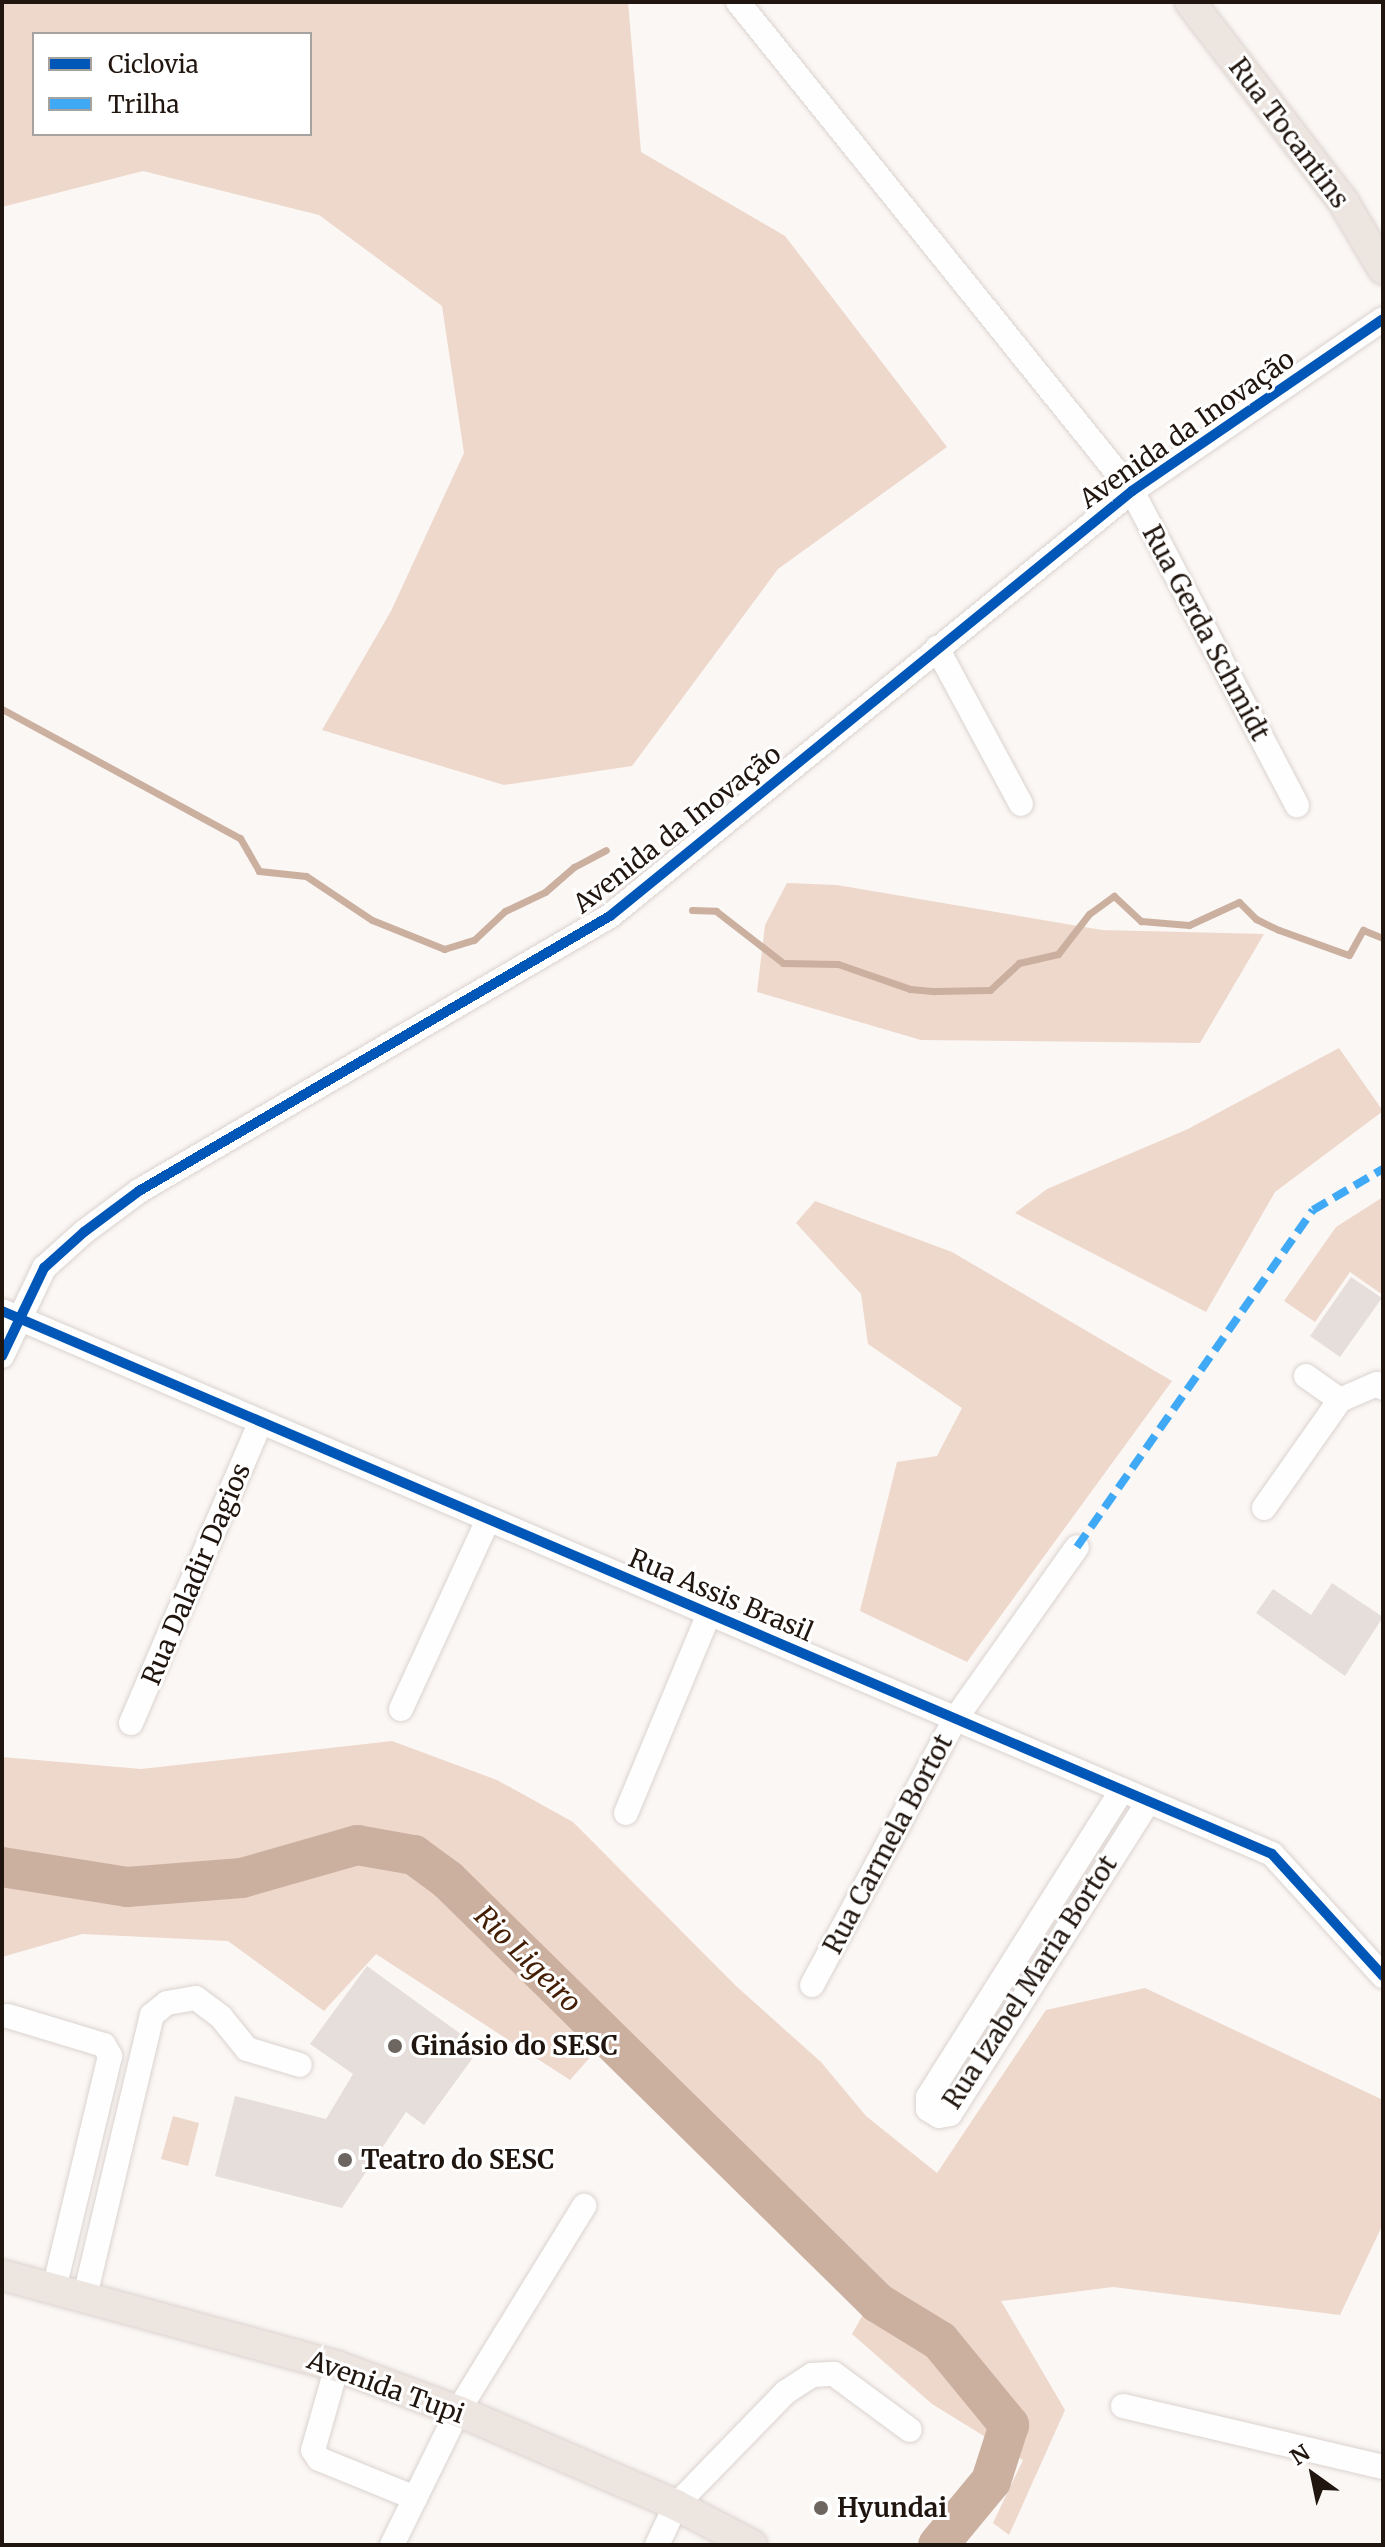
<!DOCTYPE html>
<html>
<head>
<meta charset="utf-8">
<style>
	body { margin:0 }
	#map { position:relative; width:1385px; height:2547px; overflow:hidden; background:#fbf7f5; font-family:Merriweather,serif }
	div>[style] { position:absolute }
	.green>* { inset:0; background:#eed8cb }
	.stream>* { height:7px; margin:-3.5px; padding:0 3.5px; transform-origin:3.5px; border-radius:3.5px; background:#cbb0a0 }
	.river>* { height:40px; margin:-20px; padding:0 20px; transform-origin:20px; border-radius:20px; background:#cbb0a0 }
	.building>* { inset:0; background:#e6deda }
	.roads { filter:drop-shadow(0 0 2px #dbd3cf) drop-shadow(0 0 2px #dbd3cf) }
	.minor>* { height:24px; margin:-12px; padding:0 12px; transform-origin:12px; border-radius:12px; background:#fefefe }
	.major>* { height:30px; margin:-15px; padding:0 15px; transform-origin:15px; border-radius:15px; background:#ede5e0 }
	.quiet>* { height:8px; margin-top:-4px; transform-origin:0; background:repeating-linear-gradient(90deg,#3fa9f5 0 16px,transparent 0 24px) }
	.cycleway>* { height:10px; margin:-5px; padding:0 5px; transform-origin:5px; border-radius:5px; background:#0057b8 }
	.dots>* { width:22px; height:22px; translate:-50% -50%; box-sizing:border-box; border:4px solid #fff; border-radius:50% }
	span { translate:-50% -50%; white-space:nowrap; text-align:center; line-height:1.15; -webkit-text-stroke:6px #fff; paint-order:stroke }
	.street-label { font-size:26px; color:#21160f }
	.poi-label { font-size:26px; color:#21160f; font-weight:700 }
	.left { translate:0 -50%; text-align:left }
	.water-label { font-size:28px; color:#441f05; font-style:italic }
	.frame { position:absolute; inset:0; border:4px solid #21160f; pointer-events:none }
	.legend { position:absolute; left:32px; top:32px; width:280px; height:104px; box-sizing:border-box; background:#fff; border:2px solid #a6a29f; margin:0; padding:10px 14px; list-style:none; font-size:24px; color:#21160f }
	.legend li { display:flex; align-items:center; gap:16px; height:40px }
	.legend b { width:40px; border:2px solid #a6a29f }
	.north { position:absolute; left:1273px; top:2435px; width:80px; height:80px; -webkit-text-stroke:6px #fff; paint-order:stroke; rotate:327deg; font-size:22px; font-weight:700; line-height:32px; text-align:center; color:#21160f }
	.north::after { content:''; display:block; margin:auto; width:28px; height:36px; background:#21160f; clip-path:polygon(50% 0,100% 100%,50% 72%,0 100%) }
</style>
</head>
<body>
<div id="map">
	<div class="green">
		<i style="clip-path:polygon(evenodd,2px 2px,628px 2px,641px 152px,785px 236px,947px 447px,778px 569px,632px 766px,504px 785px,322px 730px,391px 611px,464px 453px,442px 306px,319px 215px,143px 171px,2px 207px,2px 2px,34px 34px,310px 34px,310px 134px,34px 134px,34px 34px)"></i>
		<i style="clip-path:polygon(787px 883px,837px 885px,1102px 930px,1264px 934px,1200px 1043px,921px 1040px,757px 992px,765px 925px)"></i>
		<i style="clip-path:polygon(1339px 1048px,1383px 1111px,1275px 1192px,1206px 1312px,1015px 1213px,1047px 1189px,1188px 1129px)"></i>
		<i style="clip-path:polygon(1383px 1197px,1383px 1295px,1350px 1272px,1315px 1322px,1284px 1301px,1336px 1227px)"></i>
		<i style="clip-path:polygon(815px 1201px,952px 1252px,1172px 1381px,967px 1662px,860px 1611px,897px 1462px,937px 1456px,962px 1408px,868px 1344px,861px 1294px,796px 1223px)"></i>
		<i style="clip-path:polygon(392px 1741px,497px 1780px,573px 1822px,736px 1986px,821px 2062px,866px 2116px,937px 2173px,1046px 2010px,1145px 1988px,1383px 2100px,1383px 2224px,1340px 2315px,1113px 2287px,1001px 2301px,1065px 2410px,1009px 2535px,993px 2523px,1023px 2460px,932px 2404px,852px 2334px,869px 2304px,601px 2045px,570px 2080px,376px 1954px,324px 2011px,228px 1941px,82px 1934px,2px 1957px,2px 1757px,141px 1769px)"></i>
		<i style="clip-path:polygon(173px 2116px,199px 2123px,188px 2166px,161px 2159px)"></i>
	</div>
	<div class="stream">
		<i style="left:2px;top:709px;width:271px;rotate:28.5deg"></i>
		<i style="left:240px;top:838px;width:38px;rotate:60deg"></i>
		<i style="left:259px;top:871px;width:47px;rotate:6.1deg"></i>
		<i style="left:306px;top:876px;width:79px;rotate:33.7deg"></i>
		<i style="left:372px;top:920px;width:78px;rotate:21.9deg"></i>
		<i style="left:444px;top:949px;width:31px;rotate:-17deg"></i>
		<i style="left:474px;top:940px;width:42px;rotate:-43.1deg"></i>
		<i style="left:505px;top:911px;width:44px;rotate:-25.4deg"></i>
		<i style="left:545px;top:892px;width:38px;rotate:-41deg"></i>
		<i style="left:574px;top:867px;width:36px;rotate:-28deg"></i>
		<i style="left:692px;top:910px;width:24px;rotate:2deg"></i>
		<i style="left:716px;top:911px;width:85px;rotate:37.8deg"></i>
		<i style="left:783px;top:963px;width:55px;rotate:1deg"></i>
		<i style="left:838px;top:964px;width:76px;rotate:19.1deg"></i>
		<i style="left:910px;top:989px;width:25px;rotate:5deg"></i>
		<i style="left:935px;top:991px;width:55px;rotate:-1deg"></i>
		<i style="left:990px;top:990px;width:40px;rotate:-43deg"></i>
		<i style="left:1019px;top:963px;width:40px;rotate:-13deg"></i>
		<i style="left:1058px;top:954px;width:51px;rotate:-52.2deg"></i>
		<i style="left:1089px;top:914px;width:31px;rotate:-36deg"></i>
		<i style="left:1114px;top:896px;width:37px;rotate:43deg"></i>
		<i style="left:1141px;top:921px;width:48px;rotate:4.8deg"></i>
		<i style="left:1189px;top:925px;width:55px;rotate:-24.7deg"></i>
		<i style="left:1239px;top:902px;width:24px;rotate:45deg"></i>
		<i style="left:1256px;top:919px;width:25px;rotate:26deg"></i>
		<i style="left:1279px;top:930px;width:74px;rotate:19.7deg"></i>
		<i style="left:1349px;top:955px;width:29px;rotate:-61deg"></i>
		<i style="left:1363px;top:930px;width:22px;rotate:22deg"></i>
	</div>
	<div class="river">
		<i style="left:2px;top:1867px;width:127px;rotate:9.1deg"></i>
		<i style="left:127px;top:1887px;width:115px;rotate:-4.5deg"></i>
		<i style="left:242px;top:1878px;width:120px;rotate:-16deg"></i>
		<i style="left:357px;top:1845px;width:58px;rotate:10deg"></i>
		<i style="left:414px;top:1855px;width:42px;rotate:36.3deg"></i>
		<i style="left:448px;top:1880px;width:603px;rotate:44.53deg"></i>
		<i style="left:878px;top:2303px;width:73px;rotate:31.5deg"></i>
		<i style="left:940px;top:2341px;width:109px;rotate:50.6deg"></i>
		<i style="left:1009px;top:2425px;width:59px;rotate:107.8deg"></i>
		<i style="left:991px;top:2481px;width:83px;rotate:129.6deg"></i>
	</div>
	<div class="building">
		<i style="clip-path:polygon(1351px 1277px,1382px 1298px,1340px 1357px,1310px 1336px)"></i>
		<i style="clip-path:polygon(1332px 1583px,1383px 1617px,1345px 1676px,1256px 1613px,1273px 1589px,1311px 1615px)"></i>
		<i style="clip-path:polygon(367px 1966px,480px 2048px,424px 2125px,406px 2112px,342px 2208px,215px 2176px,235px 2096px,326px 2119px,353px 2074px,310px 2044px)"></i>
	</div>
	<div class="roads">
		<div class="minor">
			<i style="left:738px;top:2px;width:628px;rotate:51.14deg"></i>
			<i style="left:1132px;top:491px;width:355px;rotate:62.3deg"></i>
			<i style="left:937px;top:648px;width:177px;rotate:61.7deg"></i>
			<i style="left:2px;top:1311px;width:1381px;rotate:23.15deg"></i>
			<i style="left:1272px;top:1854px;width:165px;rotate:47.7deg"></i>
			<i style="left:2px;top:1356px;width:98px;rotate:-64.5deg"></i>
			<i style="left:44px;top:1268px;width:54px;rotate:-42deg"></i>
			<i style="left:84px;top:1232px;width:69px;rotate:-36.7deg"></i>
			<i style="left:139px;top:1191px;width:545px;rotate:-30.28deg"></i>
			<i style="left:610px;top:916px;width:673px;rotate:-39.15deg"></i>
			<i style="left:1132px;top:491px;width:304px;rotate:-34.4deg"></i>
			<i style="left:1306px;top:1376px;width:42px;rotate:35.2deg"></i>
			<i style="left:1340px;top:1400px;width:40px;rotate:-23.4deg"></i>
			<i style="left:1377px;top:1384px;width:7px;rotate:34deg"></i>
			<i style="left:1264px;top:1508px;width:132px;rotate:-54.9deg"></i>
			<i style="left:401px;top:1709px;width:208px;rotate:-65.3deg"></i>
			<i style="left:131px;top:1723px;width:326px;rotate:-66.7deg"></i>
			<i style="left:1122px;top:1790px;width:363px;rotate:122.3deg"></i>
			<i style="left:928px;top:2097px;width:12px;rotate:90deg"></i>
			<i style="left:928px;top:2109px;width:13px;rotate:32deg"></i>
			<i style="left:939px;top:2116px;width:11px;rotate:-10deg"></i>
			<i style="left:950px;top:2114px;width:370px;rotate:-57.6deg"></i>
			<i style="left:626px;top:1813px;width:216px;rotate:-67.4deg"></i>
			<i style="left:812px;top:1985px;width:303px;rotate:-61.7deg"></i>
			<i style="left:956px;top:1718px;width:209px;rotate:-54.7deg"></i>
			<i style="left:8px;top:2016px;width:100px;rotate:16.8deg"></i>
			<i style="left:104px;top:2045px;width:13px;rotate:61deg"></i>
			<i style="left:110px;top:2056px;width:240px;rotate:103.5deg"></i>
			<i style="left:85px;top:2296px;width:289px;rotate:-76.6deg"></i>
			<i style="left:152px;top:2015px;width:19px;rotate:-39deg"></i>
			<i style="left:167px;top:2003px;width:29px;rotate:-10deg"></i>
			<i style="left:196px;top:1998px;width:31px;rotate:37deg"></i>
			<i style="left:221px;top:2017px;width:41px;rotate:50.9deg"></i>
			<i style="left:247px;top:2049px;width:55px;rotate:16.8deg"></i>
			<i style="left:337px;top:2366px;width:87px;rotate:105.9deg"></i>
			<i style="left:313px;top:2450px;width:11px;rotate:56deg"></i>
			<i style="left:319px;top:2459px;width:104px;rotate:22.1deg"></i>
			<i style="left:1123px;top:2406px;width:267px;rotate:13.2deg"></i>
			<i style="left:392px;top:2545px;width:149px;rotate:-63.8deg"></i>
			<i style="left:458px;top:2411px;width:241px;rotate:-58.4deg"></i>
			<i style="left:657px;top:2545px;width:44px;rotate:-64.6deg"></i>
			<i style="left:676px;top:2505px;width:158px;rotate:-45.8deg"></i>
			<i style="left:786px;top:2392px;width:31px;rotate:-33deg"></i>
			<i style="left:812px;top:2375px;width:22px;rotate:-3deg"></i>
			<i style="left:834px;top:2374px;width:94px;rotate:36.4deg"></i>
		</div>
		<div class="major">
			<i style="left:1190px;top:2px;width:253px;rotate:52.5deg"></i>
			<i style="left:1344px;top:203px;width:77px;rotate:59.4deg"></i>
			<i style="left:2px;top:2275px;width:347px;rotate:15.2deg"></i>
			<i style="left:337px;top:2366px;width:129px;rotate:20.4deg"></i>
			<i style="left:458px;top:2411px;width:237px;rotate:23.3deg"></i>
			<i style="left:676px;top:2505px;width:86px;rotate:27.8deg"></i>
		</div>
	</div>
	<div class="quiet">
		<i style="left:1077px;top:1547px;width:411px;rotate:-55deg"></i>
		<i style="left:1313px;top:1210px;width:81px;rotate:-30.4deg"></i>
	</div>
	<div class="cycleway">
		<i style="left:2px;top:1311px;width:1381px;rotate:23.15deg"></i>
		<i style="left:1272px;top:1854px;width:165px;rotate:47.7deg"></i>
		<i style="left:2px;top:1356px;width:98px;rotate:-64.5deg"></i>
		<i style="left:44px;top:1268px;width:54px;rotate:-42deg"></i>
		<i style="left:84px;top:1232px;width:69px;rotate:-36.7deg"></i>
		<i style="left:139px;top:1191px;width:545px;rotate:-30.28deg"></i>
		<i style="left:610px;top:916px;width:673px;rotate:-39.15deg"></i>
		<i style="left:1132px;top:491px;width:304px;rotate:-34.4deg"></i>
	</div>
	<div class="dots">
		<i style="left:395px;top:2046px;background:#6d6560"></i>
		<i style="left:345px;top:2160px;background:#6d6560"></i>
		<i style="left:821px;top:2508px;background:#6d6560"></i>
	</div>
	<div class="street-label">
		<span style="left:1289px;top:133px;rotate:53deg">Rua Tocantins</span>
		<span style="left:1187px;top:429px;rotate:-35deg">Avenida da Inovação</span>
		<span style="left:1206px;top:633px;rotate:62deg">Rua Gerda Schmidt</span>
		<span style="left:677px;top:829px;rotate:-38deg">Avenida da Inovação</span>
		<span style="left:196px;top:1574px;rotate:-67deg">Rua Daladir Dagios</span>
		<span style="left:721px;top:1595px;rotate:23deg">Rua Assis Brasil</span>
		<span style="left:888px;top:1844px;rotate:-62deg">Rua Carmela Bortot</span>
		<span style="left:1030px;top:1982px;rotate:-57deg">Rua Izabel Maria Bortot</span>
		<span style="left:386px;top:2387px;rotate:20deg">Avenida Tupi</span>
	</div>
	<div class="poi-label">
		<span class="left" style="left:411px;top:2046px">Ginásio do SESC</span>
		<span class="left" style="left:361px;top:2160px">Teatro do SESC</span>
		<span class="left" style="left:837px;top:2508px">Hyundai</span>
	</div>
	<div class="water-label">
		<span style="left:528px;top:1959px;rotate:45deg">Rio Ligeiro</span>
	</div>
	<div class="frame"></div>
	<ul class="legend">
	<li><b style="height:10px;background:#0057b8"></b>Ciclovia</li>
	<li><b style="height:10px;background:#3fa9f5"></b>Trilha</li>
	</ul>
	<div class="north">N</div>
</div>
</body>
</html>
